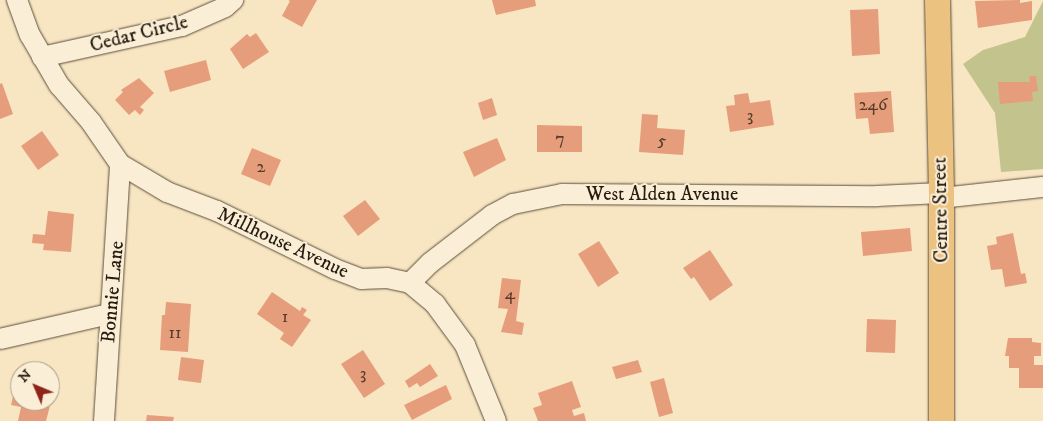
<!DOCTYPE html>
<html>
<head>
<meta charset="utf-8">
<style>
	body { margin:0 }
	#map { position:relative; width:1043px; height:421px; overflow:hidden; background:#f8e5c1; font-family:"IM FELL DW Pica",serif }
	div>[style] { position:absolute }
	.green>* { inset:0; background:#c3c38e }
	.building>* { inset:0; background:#e69d7b }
	.roads { filter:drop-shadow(0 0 1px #5b4e3c) drop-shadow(0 0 1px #5b4e3c) }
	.minor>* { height:20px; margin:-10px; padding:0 10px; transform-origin:10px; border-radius:10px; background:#faeed7 }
	.major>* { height:25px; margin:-12.5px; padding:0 12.5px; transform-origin:12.5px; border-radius:12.5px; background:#ecc280 }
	span { translate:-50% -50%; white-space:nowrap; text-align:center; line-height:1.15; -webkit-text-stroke:4px #faeed7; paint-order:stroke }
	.number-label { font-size:18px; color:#573c2b }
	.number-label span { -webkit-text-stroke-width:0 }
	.street-label { font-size:20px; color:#271c10 }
	.north { position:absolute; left:10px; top:361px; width:50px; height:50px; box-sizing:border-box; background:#faeed7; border:1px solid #a69a87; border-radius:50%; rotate:315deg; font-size:14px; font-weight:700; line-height:20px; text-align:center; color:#271c10 }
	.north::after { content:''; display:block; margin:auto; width:18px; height:22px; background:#8f2418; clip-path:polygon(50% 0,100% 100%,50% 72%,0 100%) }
</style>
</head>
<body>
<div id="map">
	<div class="green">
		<i style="clip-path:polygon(1043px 1px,1043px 169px,1001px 172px,995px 113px,963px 64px,983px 50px,1025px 37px)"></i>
	</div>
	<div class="building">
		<i style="clip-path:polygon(288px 0,317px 0,302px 27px,282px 16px,290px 1px)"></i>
		<i style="clip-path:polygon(492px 0,535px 0,536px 6px,496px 15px)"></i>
		<i style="clip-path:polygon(1020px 0,1020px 3px,1032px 1px,1032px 20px,978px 28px,975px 1px)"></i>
		<i style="clip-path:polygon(878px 9px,880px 54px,852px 56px,850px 10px)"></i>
		<i style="clip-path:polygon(256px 33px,269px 52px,243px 69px,230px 49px,247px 34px,250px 37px)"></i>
		<i style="clip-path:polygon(206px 60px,211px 80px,170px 92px,164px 71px)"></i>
		<i style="clip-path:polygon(1029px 76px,1036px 76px,1038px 91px,1032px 92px,1033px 101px,1000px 104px,998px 82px,1030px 82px)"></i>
		<i style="clip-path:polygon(139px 78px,154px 93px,140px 107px,144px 110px,140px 115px,135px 110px,129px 115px,115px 100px,123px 92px,121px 90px)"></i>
		<i style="clip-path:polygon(2px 83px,13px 114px,0 119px,0 84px)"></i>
		<i style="clip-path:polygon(891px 91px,894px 132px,870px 134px,868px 118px,856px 119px,854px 93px)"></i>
		<i style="clip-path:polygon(748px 93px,750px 103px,770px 100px,774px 125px,730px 132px,726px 106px,735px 105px,734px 95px)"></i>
		<i style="clip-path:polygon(492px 98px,497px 115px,483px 120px,478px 103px)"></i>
		<i style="clip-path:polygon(642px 114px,658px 115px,657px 128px,685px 130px,683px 155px,639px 152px)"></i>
		<i style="clip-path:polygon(537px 125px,582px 126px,582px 152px,537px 152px)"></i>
		<i style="clip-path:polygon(42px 131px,59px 155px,38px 170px,21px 146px)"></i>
		<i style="clip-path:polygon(497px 138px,506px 160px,474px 177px,463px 152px)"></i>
		<i style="clip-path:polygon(252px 148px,281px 160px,270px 186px,241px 174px)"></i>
		<i style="clip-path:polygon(365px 200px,380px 219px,358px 236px,343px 216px)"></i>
		<i style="clip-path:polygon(48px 211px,74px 214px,71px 252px,43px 250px,44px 244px,32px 243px,33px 234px,45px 235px)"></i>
		<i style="clip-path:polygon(910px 228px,912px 251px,863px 256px,861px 232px)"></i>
		<i style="clip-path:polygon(1013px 233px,1021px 274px,1025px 273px,1027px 283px,1005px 287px,1002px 269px,991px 270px,987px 246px,997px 244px,996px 237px)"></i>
		<i style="clip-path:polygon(599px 241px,619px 273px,598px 287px,578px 254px)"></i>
		<i style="clip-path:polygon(710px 250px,733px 285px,710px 301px,694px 277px,691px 279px,683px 268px)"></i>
		<i style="clip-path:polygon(502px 278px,521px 280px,516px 321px,524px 323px,522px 335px,501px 332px,508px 309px,498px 308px)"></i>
		<i style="clip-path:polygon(272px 292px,300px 311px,302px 307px,307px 310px,303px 315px,311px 320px,292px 347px,280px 339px,284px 333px,257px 314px)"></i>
		<i style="clip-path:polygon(166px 302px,191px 304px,188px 352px,160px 350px,162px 315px,165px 315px)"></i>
		<i style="clip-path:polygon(867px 319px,896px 320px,895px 353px,866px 352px)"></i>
		<i style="clip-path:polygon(1008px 338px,1032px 338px,1032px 342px,1041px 343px,1041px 356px,1034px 356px,1034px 365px,1043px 365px,1043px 388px,1019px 388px,1019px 368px,1009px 368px,1009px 356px,1005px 356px)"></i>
		<i style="clip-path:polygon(363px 350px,385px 384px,364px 398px,341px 364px)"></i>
		<i style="clip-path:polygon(181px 357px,204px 360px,201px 383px,178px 380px)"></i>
		<i style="clip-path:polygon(638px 360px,642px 372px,616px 379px,612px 367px)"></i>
		<i style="clip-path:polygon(430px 364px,438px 376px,420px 387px,417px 383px,409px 388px,405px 381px)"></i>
		<i style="clip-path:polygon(50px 377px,57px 379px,46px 421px,18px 421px,21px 407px,11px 405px,16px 384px,20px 385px,20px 401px,50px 401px)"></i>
		<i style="clip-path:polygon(664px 378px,673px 413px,659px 417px,650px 382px)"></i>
		<i style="clip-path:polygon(572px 381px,581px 407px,572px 410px,574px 416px,584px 413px,586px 421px,538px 421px,533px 408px,542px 405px,538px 393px)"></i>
		<i style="clip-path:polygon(446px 385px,452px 399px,412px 420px,404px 405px)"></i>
		<i style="clip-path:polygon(147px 415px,174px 417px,173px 421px,146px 421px)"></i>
	</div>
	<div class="roads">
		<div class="minor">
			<i style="left:17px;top:0;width:37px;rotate:70deg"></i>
			<i style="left:30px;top:35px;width:58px;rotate:59.9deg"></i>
			<i style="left:59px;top:85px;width:49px;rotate:49.1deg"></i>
			<i style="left:91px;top:122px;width:51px;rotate:55.4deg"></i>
			<i style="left:120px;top:164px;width:55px;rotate:30.8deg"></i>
			<i style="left:167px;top:192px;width:53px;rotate:20.8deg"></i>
			<i style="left:217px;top:211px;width:131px;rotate:26.2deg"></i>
			<i style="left:335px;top:269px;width:28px;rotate:21deg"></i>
			<i style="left:361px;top:279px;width:26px;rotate:-2deg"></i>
			<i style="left:387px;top:278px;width:24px;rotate:12deg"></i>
			<i style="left:410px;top:283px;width:33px;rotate:40deg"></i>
			<i style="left:435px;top:304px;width:51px;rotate:53.8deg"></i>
			<i style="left:465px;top:345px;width:82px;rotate:67.8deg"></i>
			<i style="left:42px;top:57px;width:143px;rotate:-12.5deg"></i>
			<i style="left:182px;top:26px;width:47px;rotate:-23.8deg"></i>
			<i style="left:225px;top:7px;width:11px;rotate:-41deg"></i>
			<i style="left:941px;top:198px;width:103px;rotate:-6.2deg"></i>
			<i style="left:410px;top:283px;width:28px;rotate:-45deg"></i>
			<i style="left:430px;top:263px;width:78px;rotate:-37.7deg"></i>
			<i style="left:492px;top:215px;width:24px;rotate:-28deg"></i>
			<i style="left:513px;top:204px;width:50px;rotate:-11.5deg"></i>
			<i style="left:562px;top:194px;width:315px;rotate:0.4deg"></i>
			<i style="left:877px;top:196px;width:64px;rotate:-2.7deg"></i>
			<i style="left:0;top:339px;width:112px;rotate:-12.9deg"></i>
			<i style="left:104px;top:421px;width:257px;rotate:-86.4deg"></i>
		</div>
		<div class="major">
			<i style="left:937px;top:0;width:193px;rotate:88.8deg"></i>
			<i style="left:941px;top:193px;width:228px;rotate:90deg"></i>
		</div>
	</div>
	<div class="number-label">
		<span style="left:873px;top:105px">246</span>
		<span style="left:750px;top:116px">3</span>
		<span style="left:560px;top:139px">7</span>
		<span style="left:662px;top:141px">5</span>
		<span style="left:261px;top:167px">2</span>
		<span style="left:510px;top:294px">4</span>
		<span style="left:285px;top:317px">1</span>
		<span style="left:175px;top:333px">11</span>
		<span style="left:363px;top:374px">3</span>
	</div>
	<div class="street-label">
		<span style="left:139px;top:34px;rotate:-14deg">Cedar Circle</span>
		<span style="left:662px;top:194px">West Alden Avenue</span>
		<span style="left:941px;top:210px;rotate:-91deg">Centre Street</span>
		<span style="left:283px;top:243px;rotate:25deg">Millhouse Avenue</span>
		<span style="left:113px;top:292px;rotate:-85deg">Bonnie Lane</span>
	</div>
	<div class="north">N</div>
</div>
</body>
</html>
